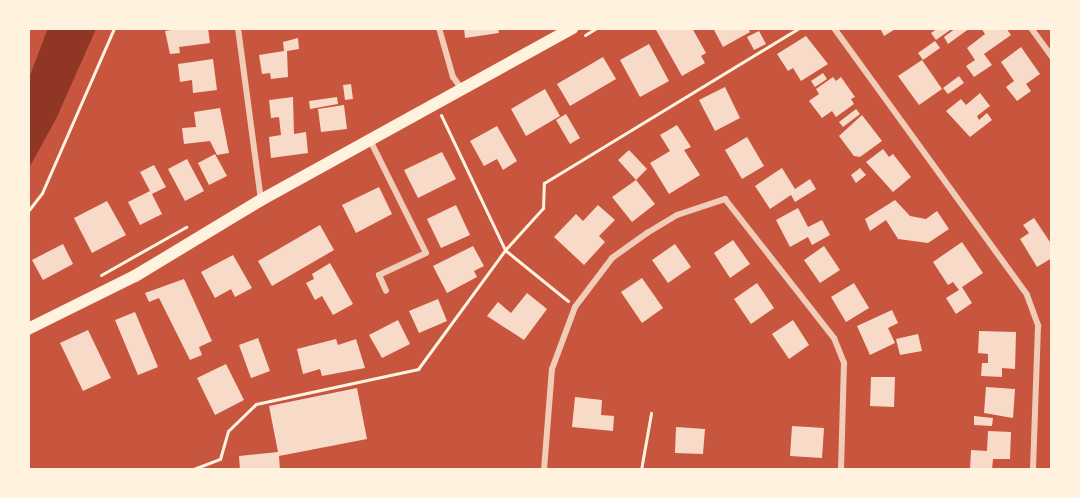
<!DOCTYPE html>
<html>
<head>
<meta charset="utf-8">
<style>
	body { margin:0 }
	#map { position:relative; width:1080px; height:498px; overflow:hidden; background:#c8553d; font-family:"Roboto Serif",serif }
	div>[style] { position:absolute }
	.water>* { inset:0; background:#8f3625 }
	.building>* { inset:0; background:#f7dbc8 }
	.path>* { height:3px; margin:-1.5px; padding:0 1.5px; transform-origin:1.5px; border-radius:1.5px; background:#fff3e0 }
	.minor>* { height:6px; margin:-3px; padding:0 3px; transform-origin:3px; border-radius:3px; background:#f1ccb7 }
	.secondary>* { height:12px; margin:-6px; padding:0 6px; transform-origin:6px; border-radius:6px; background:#fff3e0 }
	span { translate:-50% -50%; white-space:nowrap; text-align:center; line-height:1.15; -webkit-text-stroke:4.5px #fff3e0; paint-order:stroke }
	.frame { position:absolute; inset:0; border:30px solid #fff3e0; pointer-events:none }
</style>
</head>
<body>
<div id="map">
	<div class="water">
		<i style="clip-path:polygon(48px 28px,96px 29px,56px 119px,29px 168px,29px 78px)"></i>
	</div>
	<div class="building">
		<i style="clip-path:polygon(184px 28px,208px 28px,210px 43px,179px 47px,180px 53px,170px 54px,165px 31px)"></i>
		<i style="clip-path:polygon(464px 28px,498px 28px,499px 33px,465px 38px)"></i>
		<i style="clip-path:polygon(655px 28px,692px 28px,706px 53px,701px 56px,705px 63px,682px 76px)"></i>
		<i style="clip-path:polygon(713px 28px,748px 28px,750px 32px,723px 47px)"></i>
		<i style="clip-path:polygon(880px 28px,897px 28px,884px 36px)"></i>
		<i style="clip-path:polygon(938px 28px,953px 28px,936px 40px,931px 33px)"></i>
		<i style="clip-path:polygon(956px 28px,970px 28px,948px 44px,944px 37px)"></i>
		<i style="clip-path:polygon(981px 28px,1006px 28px,1011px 35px,984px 54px,992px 65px,974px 77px,966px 66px,975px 60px,967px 48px,985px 34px)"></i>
		<i style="clip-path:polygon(759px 31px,766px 44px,754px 50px,747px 37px)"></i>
		<i style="clip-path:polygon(806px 36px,828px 64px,801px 81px,793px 68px,788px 71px,777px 54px)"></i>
		<i style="clip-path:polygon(298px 38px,299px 49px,287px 51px,288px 77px,271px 79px,270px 73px,262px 74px,259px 55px,284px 51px,283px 42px)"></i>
		<i style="clip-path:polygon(935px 41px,940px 48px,923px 60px,918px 53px)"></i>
		<i style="clip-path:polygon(649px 44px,669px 81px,640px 97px,620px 60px)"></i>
		<i style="clip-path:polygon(1021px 47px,1040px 74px,1026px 84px,1031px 91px,1017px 101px,1006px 87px,1014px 81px,1001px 62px)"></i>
		<i style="clip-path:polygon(603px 57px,616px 79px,570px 106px,557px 84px)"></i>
		<i style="clip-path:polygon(213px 59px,217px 90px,193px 93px,192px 80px,180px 82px,178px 64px)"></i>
		<i style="clip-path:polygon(922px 60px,942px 89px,919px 105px,898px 76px)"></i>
		<i style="clip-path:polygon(823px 73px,827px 79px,815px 87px,811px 81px)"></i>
		<i style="clip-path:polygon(959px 76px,964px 83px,948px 94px,943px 88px)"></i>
		<i style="clip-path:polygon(833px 77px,836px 81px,841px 77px,855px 97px,851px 99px,854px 104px,836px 117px,832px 111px,822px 118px,809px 101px,819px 94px,816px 89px)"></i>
		<i style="clip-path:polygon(351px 84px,353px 99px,345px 100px,343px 85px)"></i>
		<i style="clip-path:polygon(725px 87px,740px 118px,715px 131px,699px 100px)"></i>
		<i style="clip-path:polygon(545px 89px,560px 116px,526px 136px,511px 109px)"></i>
		<i style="clip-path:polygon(980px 93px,990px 106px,977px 116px,979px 120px,987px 113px,992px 120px,970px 137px,946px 111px,961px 99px,966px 105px)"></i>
		<i style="clip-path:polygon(293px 97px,294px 134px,306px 132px,308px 153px,271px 158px,269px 137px,281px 135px,279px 117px,271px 118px,269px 100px)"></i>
		<i style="clip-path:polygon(337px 97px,338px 104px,310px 109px,309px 101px)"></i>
		<i style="clip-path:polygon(344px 105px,347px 129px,321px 132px,318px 109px)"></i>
		<i style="clip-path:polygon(220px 108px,229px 153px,217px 155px,210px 141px,184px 144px,182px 128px,196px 127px,194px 112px)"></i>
		<i style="clip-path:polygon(856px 109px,860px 114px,843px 127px,839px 122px)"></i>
		<i style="clip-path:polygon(566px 114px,580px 138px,570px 144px,556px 120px)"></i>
		<i style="clip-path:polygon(862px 115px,882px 141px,860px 157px,854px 156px,839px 136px)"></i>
		<i style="clip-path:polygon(677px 125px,691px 147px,684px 150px,700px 175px,669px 194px,650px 163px,670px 151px,660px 135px)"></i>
		<i style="clip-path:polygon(497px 126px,517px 161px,503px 170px,497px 159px,484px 166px,470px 141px)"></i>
		<i style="clip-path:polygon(747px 137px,764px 166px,742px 179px,725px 150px)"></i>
		<i style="clip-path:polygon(883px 149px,889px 157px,893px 154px,911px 177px,893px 192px,866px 162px)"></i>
		<i style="clip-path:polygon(629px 150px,647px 169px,636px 180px,618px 160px)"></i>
		<i style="clip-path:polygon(442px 152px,456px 179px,418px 198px,404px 170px)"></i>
		<i style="clip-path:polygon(215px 154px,227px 176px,209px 185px,198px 163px)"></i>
		<i style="clip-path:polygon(187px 159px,204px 191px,185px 201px,168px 169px)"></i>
		<i style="clip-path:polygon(154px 165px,166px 187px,152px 194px,162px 214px,140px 225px,128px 202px,150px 191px,140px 172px)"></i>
		<i style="clip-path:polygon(782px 168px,795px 189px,810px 179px,816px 189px,795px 202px,791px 195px,770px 209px,755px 186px)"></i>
		<i style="clip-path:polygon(860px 168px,866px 175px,856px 183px,851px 175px)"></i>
		<i style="clip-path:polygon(636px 180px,655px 204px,632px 222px,612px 197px)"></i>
		<i style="clip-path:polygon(379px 187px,392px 214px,356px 233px,342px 205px)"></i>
		<i style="clip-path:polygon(895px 200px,910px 216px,926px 219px,937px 211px,949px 229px,928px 243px,898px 239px,886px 220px,870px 231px,865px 219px)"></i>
		<i style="clip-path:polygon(107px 201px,126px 235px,92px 253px,74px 218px)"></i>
		<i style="clip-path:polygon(456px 205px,470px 235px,441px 248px,427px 219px)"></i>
		<i style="clip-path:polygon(598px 205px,615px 220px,599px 236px,605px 242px,584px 265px,554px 237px,576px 214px,583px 221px)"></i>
		<i style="clip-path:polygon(798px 208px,808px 227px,822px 220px,830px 235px,812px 245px,808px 237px,790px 247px,776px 220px)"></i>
		<i style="clip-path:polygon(1034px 218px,1052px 245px,1052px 258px,1037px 267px,1020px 239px,1029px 233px,1023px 225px)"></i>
		<i style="clip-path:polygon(320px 225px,334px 250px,272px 286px,258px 261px)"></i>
		<i style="clip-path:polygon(733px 240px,750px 264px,730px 278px,714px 253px)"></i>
		<i style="clip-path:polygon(962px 242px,983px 273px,962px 287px,972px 303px,956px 314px,946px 298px,959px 290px,953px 282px,948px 285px,933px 262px)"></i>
		<i style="clip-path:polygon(63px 244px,73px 264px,43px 280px,32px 260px)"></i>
		<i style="clip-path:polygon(675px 244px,691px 267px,668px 283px,652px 260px)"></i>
		<i style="clip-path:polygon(473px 246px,484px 266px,474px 271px,477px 277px,447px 293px,433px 266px)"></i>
		<i style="clip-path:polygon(824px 246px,840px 270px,820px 283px,804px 260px)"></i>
		<i style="clip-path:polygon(233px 255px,252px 288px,235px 297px,231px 289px,215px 298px,201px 272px)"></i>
		<i style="clip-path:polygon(330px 263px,353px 304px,333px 315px,322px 296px,315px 300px,306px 283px,314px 279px,312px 274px)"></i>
		<i style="clip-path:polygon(642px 278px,663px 308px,642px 323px,621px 292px)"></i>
		<i style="clip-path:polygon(184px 279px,212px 341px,199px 347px,202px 355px,190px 360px,159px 298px,149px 302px,145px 293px)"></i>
		<i style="clip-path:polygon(757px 283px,774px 308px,751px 324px,734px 299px)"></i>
		<i style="clip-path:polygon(854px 283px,869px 308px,846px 322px,831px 297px)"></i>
		<i style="clip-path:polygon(527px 293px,547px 309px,524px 340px,487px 316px,498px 302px,511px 313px)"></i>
		<i style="clip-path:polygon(438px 299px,447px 321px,419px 333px,409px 311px)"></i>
		<i style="clip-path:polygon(892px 310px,898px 323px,888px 328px,895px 343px,870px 355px,857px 326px)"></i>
		<i style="clip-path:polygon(135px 312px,158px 367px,138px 375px,115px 320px)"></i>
		<i style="clip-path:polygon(398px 320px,410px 344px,382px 358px,369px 335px)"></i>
		<i style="clip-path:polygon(793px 320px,809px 345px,789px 359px,772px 334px)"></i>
		<i style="clip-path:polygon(88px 330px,111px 378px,83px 391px,60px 343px)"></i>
		<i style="clip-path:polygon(979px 331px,1016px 332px,1015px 369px,1002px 368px,1002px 377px,981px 376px,982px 363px,988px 363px,988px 354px,978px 353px)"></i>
		<i style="clip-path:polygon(918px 334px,922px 351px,900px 355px,896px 339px)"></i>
		<i style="clip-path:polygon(258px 338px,270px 371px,251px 378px,239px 345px)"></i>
		<i style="clip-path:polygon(336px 339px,338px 345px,356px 339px,365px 368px,322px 376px,320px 369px,303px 374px,297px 349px)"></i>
		<i style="clip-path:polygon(226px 364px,244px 400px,215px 415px,197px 378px)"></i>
		<i style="clip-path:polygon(871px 377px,895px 377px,894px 407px,870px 406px)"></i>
		<i style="clip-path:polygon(986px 387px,1015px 389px,1013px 418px,984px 413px)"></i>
		<i style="clip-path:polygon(357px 388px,367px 439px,279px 456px,280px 470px,240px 470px,239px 456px,278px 452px,269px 406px)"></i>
		<i style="clip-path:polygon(575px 397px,602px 400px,601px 415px,614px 416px,613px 431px,572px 427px)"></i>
		<i style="clip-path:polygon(974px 416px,993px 418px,992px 426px,974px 425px)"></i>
		<i style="clip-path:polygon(792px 426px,824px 428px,822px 458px,790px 456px)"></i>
		<i style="clip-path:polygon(676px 427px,705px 429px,703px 454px,675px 453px)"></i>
		<i style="clip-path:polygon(988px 431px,1011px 432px,1010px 459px,993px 459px,992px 470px,970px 470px,971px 450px,987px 451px)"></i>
	</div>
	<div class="path">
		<i style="left:585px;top:35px;width:13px;rotate:-32deg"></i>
		<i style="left:441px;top:115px;width:149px;rotate:64.6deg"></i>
		<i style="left:505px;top:250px;width:81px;rotate:39deg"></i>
		<i style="left:28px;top:211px;width:23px;rotate:-52deg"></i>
		<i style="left:42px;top:193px;width:180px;rotate:-66.4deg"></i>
		<i style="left:101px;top:275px;width:98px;rotate:-29.5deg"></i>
		<i style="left:191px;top:470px;width:31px;rotate:-21deg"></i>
		<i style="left:220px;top:459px;width:29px;rotate:-74deg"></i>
		<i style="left:228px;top:431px;width:39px;rotate:-44deg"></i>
		<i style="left:256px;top:404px;width:166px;rotate:-12.2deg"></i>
		<i style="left:418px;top:369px;width:147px;rotate:-53.8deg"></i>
		<i style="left:505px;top:250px;width:57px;rotate:-47.9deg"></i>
		<i style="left:543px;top:208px;width:25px;rotate:-88deg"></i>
		<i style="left:544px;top:183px;width:298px;rotate:-31.3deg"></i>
		<i style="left:641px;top:470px;width:58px;rotate:-80deg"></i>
	</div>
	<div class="minor">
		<i style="left:238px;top:28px;width:174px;rotate:82.4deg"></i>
		<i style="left:439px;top:28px;width:51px;rotate:74.1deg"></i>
		<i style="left:453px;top:77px;width:14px;rotate:54deg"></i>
		<i style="left:834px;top:28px;width:329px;rotate:54.1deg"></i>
		<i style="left:1027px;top:295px;width:33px;rotate:70deg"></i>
		<i style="left:1038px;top:326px;width:144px;rotate:92deg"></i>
		<i style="left:1031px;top:28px;width:36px;rotate:54deg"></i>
		<i style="left:370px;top:140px;width:126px;rotate:63.6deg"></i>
		<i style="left:426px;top:253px;width:52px;rotate:154.9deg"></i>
		<i style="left:379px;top:275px;width:17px;rotate:66deg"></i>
		<i style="left:544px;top:470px;width:101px;rotate:-85.5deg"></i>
		<i style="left:552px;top:369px;width:66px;rotate:-69.6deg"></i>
		<i style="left:575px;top:307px;width:61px;rotate:-52.9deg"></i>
		<i style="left:612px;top:258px;width:43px;rotate:-35.5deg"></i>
		<i style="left:647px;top:233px;width:35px;rotate:-31deg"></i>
		<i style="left:677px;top:215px;width:51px;rotate:-18.4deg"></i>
		<i style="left:725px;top:199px;width:177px;rotate:51.9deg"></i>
		<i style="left:834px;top:338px;width:27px;rotate:68deg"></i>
		<i style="left:844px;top:363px;width:107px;rotate:91.6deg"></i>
	</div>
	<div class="secondary">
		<i style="left:28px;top:329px;width:119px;rotate:-26.4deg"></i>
		<i style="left:135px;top:276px;width:147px;rotate:-31.1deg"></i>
		<i style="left:261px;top:200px;width:356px;rotate:-28.9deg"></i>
	</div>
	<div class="frame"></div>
</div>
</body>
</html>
